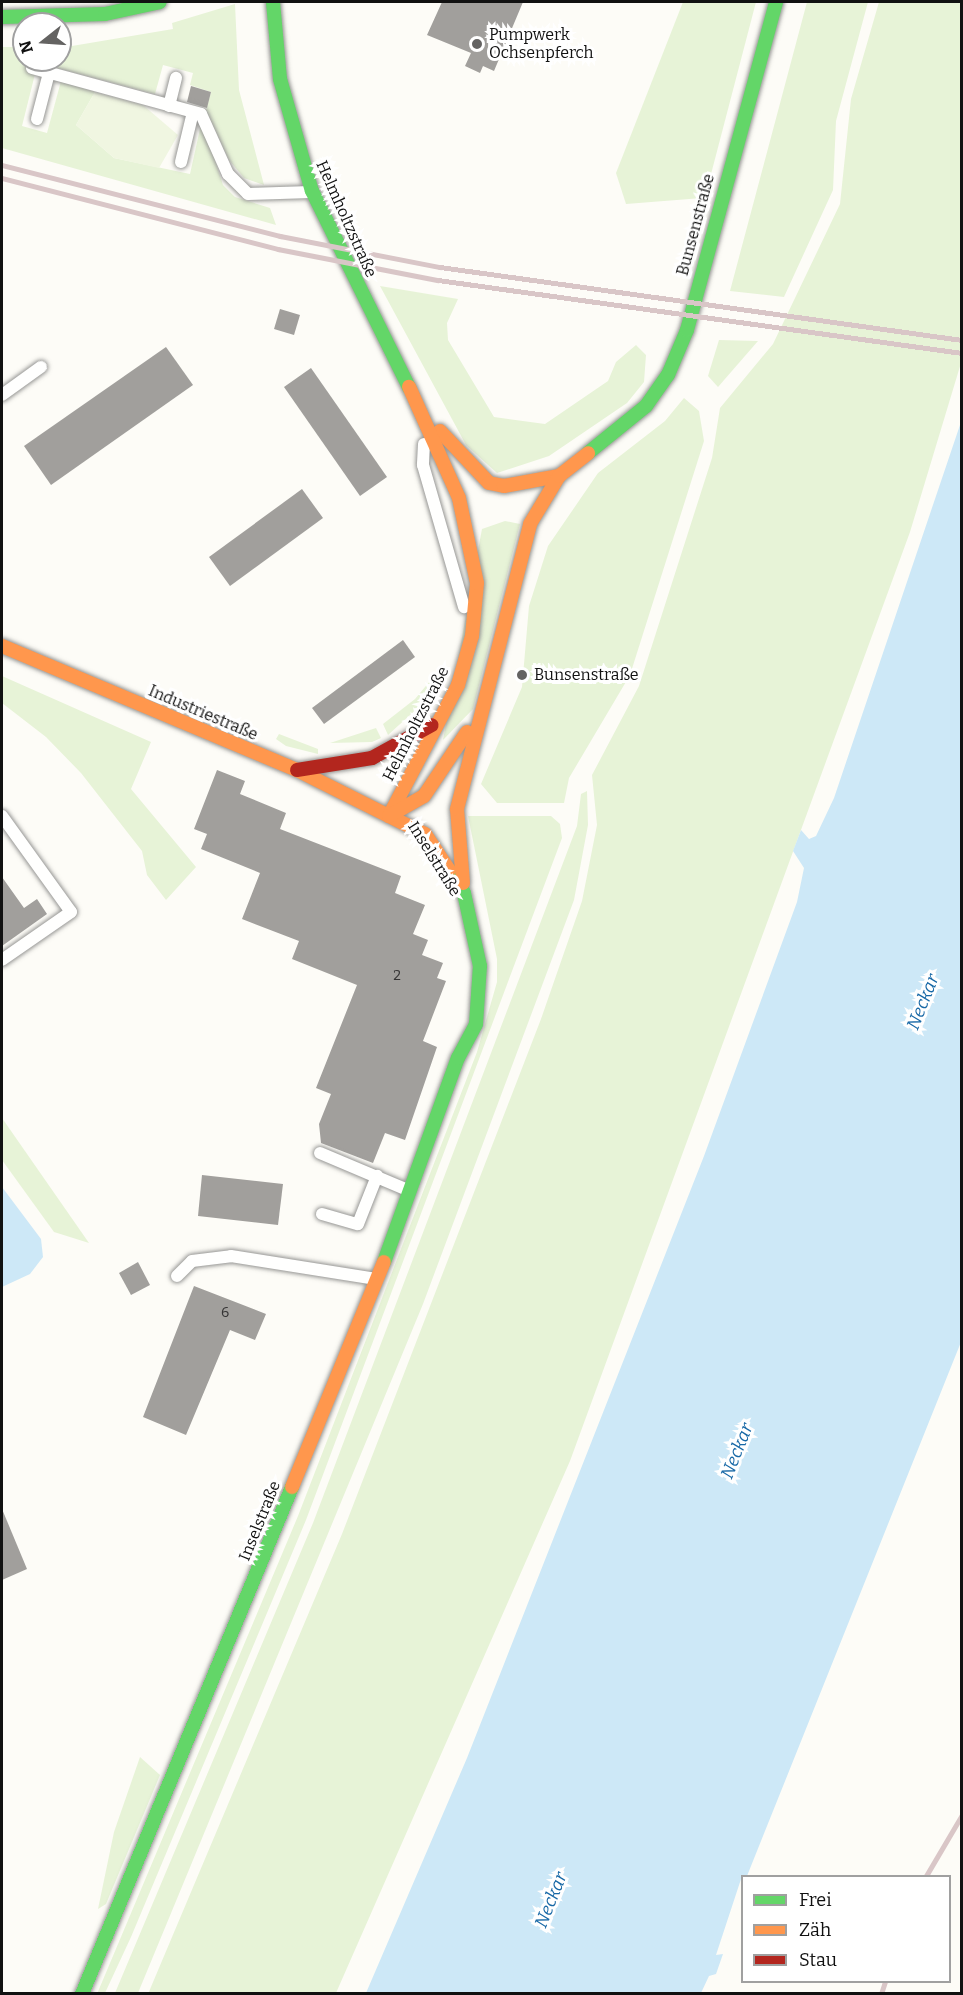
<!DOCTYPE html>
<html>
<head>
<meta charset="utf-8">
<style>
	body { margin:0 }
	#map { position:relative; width:963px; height:1995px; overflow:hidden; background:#fdfcf7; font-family:Bitter,serif }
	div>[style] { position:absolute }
	.green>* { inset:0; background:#e7f3d7 }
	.pitch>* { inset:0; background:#f0f6e1 }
	.water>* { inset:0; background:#cde8f7 }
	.building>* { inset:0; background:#a19f9c }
	.roads { filter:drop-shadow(0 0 2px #979795) drop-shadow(0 0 2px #979795) }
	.lane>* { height:12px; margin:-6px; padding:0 6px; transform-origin:6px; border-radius:6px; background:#fffffe }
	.fast>* { height:14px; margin:-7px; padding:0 7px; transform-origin:7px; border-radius:7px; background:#63d668 }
	.slow>* { height:14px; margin:-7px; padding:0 7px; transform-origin:7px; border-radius:7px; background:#ff974d }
	.jam>* { height:14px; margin:-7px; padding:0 7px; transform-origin:7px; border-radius:7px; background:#b3261e }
	.rail>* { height:4.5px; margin:-2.25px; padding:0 2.25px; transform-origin:2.25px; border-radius:2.25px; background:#d9c6c7 }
	.dots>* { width:16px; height:16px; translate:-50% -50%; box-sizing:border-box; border:3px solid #fff; border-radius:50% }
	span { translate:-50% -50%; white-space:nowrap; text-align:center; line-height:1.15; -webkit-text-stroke:6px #fff; paint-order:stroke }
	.number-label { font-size:14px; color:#353434 }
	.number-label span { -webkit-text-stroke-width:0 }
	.poi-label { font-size:16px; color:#111 }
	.left { translate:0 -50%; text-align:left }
	.street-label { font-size:16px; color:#111 }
	.water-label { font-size:18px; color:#1768a6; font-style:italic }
	.frame { position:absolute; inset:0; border:3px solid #111; pointer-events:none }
	.legend { position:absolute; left:741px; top:1875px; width:210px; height:108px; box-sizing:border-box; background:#fff; border:2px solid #a0a0a0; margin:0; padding:8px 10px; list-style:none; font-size:18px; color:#111 }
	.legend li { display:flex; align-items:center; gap:12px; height:30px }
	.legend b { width:30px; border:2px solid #a0a0a0 }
	.north { position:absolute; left:12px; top:12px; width:60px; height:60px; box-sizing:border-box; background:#fff; border:2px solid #a0a0a0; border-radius:50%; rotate:253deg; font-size:16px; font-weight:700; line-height:24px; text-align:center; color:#111 }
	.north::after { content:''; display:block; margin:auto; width:21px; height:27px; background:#646362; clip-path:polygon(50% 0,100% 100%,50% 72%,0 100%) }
</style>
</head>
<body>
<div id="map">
	<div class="green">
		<i style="clip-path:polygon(683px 2px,756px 2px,710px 178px,702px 198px,626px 204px,616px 173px)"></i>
		<i style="clip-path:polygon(807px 2px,868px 2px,836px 121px,833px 190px,784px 297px,730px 291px)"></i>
		<i style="clip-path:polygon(879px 2px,961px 2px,961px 363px,910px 532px,570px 1461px,336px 1993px,148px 1994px,342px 1534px,541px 1019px,582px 901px,597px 825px,592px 775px,639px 686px,712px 458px,720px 408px,773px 344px,840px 204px,851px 99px)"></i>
		<i style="clip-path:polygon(235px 4px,239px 90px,264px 185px,244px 178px,229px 160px,206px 110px,211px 92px,190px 85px,193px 73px,163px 65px,155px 94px,42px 64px,60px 60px,60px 48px,173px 29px,172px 23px)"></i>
		<i style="clip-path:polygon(2px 47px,24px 47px,24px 60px,37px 60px,30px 62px,28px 72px,35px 74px,22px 126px,47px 133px,61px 81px,95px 92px,76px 125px,114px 158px,190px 174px,202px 120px,223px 185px,235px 197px,270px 208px,276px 225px,2px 148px)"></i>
		<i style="clip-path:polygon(380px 286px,458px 299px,447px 323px,448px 340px,494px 417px,545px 424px,608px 381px,616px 362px,636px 345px,646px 355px,644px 382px,627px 403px,549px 456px,497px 473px,466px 445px)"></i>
		<i style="clip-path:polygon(719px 340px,758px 341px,718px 387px,708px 376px)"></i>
		<i style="clip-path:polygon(684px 398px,699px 411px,704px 441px,630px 675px,569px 778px,564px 803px,497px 803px,481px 784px,522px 687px,529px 606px,548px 546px,598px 473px,665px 421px)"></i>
		<i style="clip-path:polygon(505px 521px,520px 524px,473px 709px,443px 740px,482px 529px)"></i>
		<i style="clip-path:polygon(445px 663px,432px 695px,388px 735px,383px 724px,415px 699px)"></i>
		<i style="clip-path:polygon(2px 676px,151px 742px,131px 789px,196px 867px,166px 900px,147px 875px,142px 851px,81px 773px,46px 737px,2px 703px)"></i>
		<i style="clip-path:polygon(376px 728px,381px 738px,372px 742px,330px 743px)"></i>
		<i style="clip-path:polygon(279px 734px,318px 749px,318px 754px,286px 746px,276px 739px)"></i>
		<i style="clip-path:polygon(587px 791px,588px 825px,574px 900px,423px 1304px,138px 1993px,115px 1993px,313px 1523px,577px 826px,581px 794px)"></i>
		<i style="clip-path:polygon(468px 816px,551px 816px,560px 824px,562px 838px,306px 1520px,131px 1937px,105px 1993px,97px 1994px,298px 1516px,477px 1052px,497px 982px,497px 959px)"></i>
		<i style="clip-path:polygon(2px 1118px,89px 1243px,54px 1232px,2px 1160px)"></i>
		<i style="clip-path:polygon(140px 1757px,160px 1775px,106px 1904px,98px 1909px,114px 1832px)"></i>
	</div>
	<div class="pitch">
		<i style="clip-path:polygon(95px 92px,143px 105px,178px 135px,159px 168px,114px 158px,76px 125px)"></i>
	</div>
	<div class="water">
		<i style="clip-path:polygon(961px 422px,961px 1342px,747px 1876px,742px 1876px,716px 1955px,723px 1954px,716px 1974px,709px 1976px,701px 1993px,366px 1993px,467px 1758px,704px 1156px,797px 902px,804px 868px,793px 851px,801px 830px,809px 839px,816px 836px,834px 798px)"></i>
		<i style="clip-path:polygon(2px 1187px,41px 1239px,43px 1257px,30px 1274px,2px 1287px)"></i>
	</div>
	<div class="building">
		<i style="clip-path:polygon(442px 2px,523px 2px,494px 71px,483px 66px,480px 73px,465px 66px,471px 53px,427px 35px)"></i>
		<i style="clip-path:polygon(191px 86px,211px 92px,207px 108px,187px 102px)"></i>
		<i style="clip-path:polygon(280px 309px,300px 315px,294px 335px,274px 329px)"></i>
		<i style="clip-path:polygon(166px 347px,193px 385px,51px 485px,24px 446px)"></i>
		<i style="clip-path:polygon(311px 368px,387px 477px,360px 496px,284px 387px)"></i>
		<i style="clip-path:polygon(302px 489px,323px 518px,230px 586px,209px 557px)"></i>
		<i style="clip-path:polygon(403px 640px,415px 657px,324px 724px,312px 708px)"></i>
		<i style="clip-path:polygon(217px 770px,245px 781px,240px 794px,286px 813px,280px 829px,401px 876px,395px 893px,425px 905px,413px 934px,428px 940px,422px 955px,443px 963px,437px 978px,446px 981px,423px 1041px,437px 1047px,405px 1140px,385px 1133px,373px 1163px,321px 1143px,319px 1124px,331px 1094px,316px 1088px,357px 985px,292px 959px,299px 941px,242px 919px,260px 873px,201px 849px,207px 834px,194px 829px)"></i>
		<i style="clip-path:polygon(2px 877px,24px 908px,37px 899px,47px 914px,2px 946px)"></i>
		<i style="clip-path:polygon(202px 1175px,283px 1184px,278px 1225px,198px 1216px)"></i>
		<i style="clip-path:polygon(138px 1262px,150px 1285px,131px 1295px,119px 1273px)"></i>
		<i style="clip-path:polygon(194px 1286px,266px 1314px,255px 1340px,230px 1330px,186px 1435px,143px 1417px)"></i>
		<i style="clip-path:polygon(2px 1509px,27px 1569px,2px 1580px)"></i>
	</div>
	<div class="roads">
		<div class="lane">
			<i style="left:32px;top:68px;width:175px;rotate:15.2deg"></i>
			<i style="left:201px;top:114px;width:66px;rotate:65.8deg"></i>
			<i style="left:228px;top:174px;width:28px;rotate:45deg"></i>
			<i style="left:248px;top:194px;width:63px;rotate:-1.8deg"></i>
			<i style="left:169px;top:106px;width:29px;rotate:-76deg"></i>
			<i style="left:37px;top:119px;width:48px;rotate:-75.4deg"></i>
			<i style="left:181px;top:162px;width:51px;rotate:-76.5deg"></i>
			<i style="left:2px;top:395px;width:48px;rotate:-35.7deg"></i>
			<i style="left:424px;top:444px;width:21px;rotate:93deg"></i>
			<i style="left:423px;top:465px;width:148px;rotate:73.9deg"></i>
			<i style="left:2px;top:816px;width:118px;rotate:54.3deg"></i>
			<i style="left:71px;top:912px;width:84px;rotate:145.2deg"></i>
			<i style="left:320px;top:1153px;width:98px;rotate:22.9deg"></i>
			<i style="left:322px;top:1214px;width:37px;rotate:16deg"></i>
			<i style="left:358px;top:1224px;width:52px;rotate:-68.4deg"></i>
			<i style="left:177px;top:1276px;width:21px;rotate:-45deg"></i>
			<i style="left:192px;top:1261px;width:39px;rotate:-7deg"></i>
			<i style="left:231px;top:1256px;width:147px;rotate:9deg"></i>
		</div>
		<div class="fast">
			<i style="left:273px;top:2px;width:77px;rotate:84.8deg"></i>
			<i style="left:280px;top:79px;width:116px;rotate:74.1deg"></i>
			<i style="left:312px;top:191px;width:219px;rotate:63.7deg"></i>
			<i style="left:2px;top:17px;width:103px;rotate:-1.7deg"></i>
			<i style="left:105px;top:14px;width:56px;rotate:-12.3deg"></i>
			<i style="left:588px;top:453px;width:75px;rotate:-39deg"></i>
			<i style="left:646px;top:406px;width:38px;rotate:-55deg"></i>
			<i style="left:668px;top:375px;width:49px;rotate:-67.1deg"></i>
			<i style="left:687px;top:330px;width:340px;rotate:-74.8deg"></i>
			<i style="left:384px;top:1262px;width:217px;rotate:-70.1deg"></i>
			<i style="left:458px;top:1058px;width:38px;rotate:-62deg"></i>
			<i style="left:476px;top:1024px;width:58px;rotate:-86.1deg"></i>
			<i style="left:480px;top:966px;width:75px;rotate:-102.4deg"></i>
			<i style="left:464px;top:893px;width:27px;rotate:-123deg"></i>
			<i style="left:82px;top:1994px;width:549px;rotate:-67.5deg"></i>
		</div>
		<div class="slow">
			<i style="left:440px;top:431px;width:71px;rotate:46.7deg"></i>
			<i style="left:489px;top:483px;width:15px;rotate:11deg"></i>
			<i style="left:504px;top:486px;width:56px;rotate:-10.3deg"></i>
			<i style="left:2px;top:646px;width:320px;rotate:22.8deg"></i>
			<i style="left:297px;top:770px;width:143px;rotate:26.6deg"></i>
			<i style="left:425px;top:834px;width:43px;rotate:56.3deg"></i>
			<i style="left:389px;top:816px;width:148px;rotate:-62.2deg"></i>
			<i style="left:458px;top:685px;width:51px;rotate:-74.1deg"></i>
			<i style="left:472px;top:636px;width:53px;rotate:-84.6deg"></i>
			<i style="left:477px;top:583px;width:87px;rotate:-102deg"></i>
			<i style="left:459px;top:498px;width:122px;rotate:-114.2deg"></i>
			<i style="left:389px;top:816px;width:40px;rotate:-29.7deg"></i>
			<i style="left:424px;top:796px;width:77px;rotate:-56.1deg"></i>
			<i style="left:463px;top:883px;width:74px;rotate:-94.6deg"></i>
			<i style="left:457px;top:809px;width:294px;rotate:-75.6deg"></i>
			<i style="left:530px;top:524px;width:56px;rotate:-58.9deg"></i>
			<i style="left:559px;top:476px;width:37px;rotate:-38deg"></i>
			<i style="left:292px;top:1487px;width:243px;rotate:-67.8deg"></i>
		</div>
		<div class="jam">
			<i style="left:297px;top:770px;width:76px;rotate:-9.1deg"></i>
			<i style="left:372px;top:758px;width:68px;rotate:-28.8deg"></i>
		</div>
	</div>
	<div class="rail">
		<i style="left:2px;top:165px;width:287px;rotate:14.3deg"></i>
		<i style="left:280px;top:236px;width:163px;rotate:11deg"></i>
		<i style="left:440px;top:267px;width:527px;rotate:7.96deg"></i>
		<i style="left:2px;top:178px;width:285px;rotate:14.4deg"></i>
		<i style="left:278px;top:249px;width:163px;rotate:11deg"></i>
		<i style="left:438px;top:280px;width:529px;rotate:7.93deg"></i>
		<i style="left:926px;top:1876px;width:71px;rotate:-59.5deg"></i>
		<i style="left:881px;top:1994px;width:13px;rotate:-72deg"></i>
	</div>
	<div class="dots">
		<i style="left:477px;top:44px;background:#646362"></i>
		<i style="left:522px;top:675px;background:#646362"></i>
	</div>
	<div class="number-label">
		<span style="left:397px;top:976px">2</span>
		<span style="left:225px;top:1313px">6</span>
	</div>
	<div class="poi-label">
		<span class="left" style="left:489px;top:44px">Pumpwerk<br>Ochsenpferch</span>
		<span class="left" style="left:534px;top:675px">Bunsenstraße</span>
	</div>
	<div class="street-label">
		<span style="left:346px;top:219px;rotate:66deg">Helmholtzstraße</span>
		<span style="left:696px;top:225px;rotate:-75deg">Bunsenstraße</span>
		<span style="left:203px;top:713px;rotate:23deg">Industriestraße</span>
		<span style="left:416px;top:724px;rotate:-63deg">Helmholtzstraße</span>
		<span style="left:434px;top:859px;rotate:58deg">Inselstraße</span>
		<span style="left:260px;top:1521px;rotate:-68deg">Inselstraße</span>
	</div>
	<div class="water-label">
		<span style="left:923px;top:1002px;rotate:-68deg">Neckar</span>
		<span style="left:737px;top:1451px;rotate:-68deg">Neckar</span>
		<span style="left:551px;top:1900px;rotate:-68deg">Neckar</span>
	</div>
	<div class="frame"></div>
	<ul class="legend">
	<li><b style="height:8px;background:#63d668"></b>Frei</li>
	<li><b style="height:8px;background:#ff974d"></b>Zäh</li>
	<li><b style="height:8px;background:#b3261e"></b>Stau</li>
	</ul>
	<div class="north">N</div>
</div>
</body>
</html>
